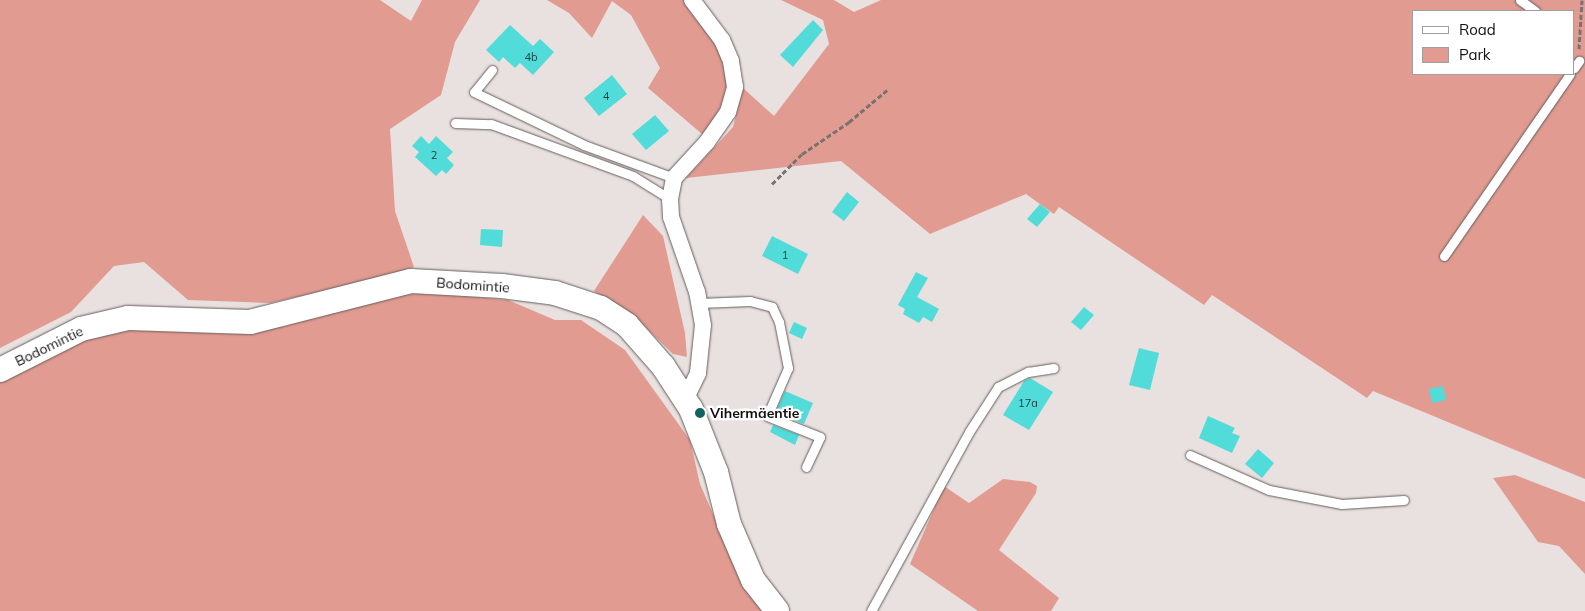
<!DOCTYPE html>
<html>
<head>
<meta charset="utf-8">
<style>
	body { margin:0 }
	#map { position:relative; width:1585px; height:611px; overflow:hidden; background:#e9e1df; font-family:Mulish,sans-serif }
	div>[style] { position:absolute }
	.green>* { inset:0; background:#e29b91 }
	.building>* { inset:0; background:#51dbd9 }
	.path>* { height:3px; margin-top:-1.5px; transform-origin:0; background:repeating-linear-gradient(90deg,#787271 0 5px,transparent 0 7.5px) }
	.roads { filter:drop-shadow(0 0 1px #645d5c) drop-shadow(0 0 1px #645d5c) }
	.lane>* { height:9px; margin:-4.5px; padding:0 4.5px; transform-origin:4.5px; border-radius:4.5px; background:#fff }
	.street>* { height:16px; margin:-8px; padding:0 8px; transform-origin:8px; border-radius:8px; background:#fff }
	.secondary>* { height:24px; margin:-12px; padding:0 12px; transform-origin:12px; border-radius:12px; background:#fff }
	.dots>* { width:14px; height:14px; translate:-50% -50%; box-sizing:border-box; border:2px solid #fff; border-radius:50% }
	span { translate:-50% -50%; white-space:nowrap; text-align:center; line-height:1.15; -webkit-text-stroke:4.5px #fff; paint-order:stroke }
	.number-label { font-size:11px; color:#224242 }
	.number-label span { -webkit-text-stroke-width:0 }
	.street-label { font-size:14px; color:#120f0f }
	.poi-label { font-size:14px; color:#120f0f; font-weight:700 }
	.left { translate:0 -50%; text-align:left }
	.legend { position:absolute; left:1412px; top:10px; width:162px; height:65px; box-sizing:border-box; background:#fff; border:1px solid #a09f9f; margin:0; padding:6px 9px; list-style:none; font-size:15px; color:#120f0f }
	.legend li { display:flex; align-items:center; gap:10px; height:25px }
	.legend b { width:25px; border:1px solid #a09f9f }
</style>
</head>
<body>
<div id="map">
	<div class="green">
		<i style="clip-path:polygon(0 0,380px 0,411px 21px,422px 0,480px 0,455px 42px,441px 95px,390px 129px,395px 211px,414px 267px,387px 277px,270px 303px,188px 300px,144px 262px,114px 266px,71px 312px,0 348px)"></i>
		<i style="clip-path:polygon(547px 0,684px 0,714px 40px,723px 60px,728px 86px,724px 110px,702px 134px,648px 88px,660px 68px,631px 15px,612px 1px,592px 38px,569px 13px)"></i>
		<i style="clip-path:polygon(evenodd,781px 0,834px 0,854px 12px,881px 0,1585px 0,1585px 479px,1373px 391px,1367px 398px,1212px 295px,1204px 305px,1059px 207px,1054px 214px,1026px 194px,930px 234px,841px 161px,686px 178px,733px 127px,743px 88px,774px 116px,829px 44px,823px 20px,781px 0,1414px 11px,1574px 11px,1574px 74px,1414px 74px,1414px 11px)"></i>
		<i style="clip-path:polygon(643px 215px,663px 236px,685px 333px,687px 357px,673px 354px,643px 325px,594px 291px)"></i>
		<i style="clip-path:polygon(426px 292px,508px 300px,555px 320px,581px 320px,625px 350px,690px 440px,700px 484px,726px 544px,764px 611px,0 611px,0 380px,94px 334px,131px 329px,236px 334px,286px 326px,372px 299px)"></i>
		<i style="clip-path:polygon(1515px 475px,1585px 502px,1585px 574px,1559px 546px,1538px 542px,1493px 478px)"></i>
		<i style="clip-path:polygon(1003px 479px,1030px 482px,1037px 486px,1036px 493px,999px 550px,1059px 598px,1051px 611px,978px 611px,910px 564px,944px 486px,969px 503px)"></i>
	</div>
	<div class="building">
		<i style="clip-path:polygon(813px 20px,823px 30px,793px 67px,780px 55px)"></i>
		<i style="clip-path:polygon(510px 25px,533px 46px,540px 39px,554px 52px,533px 75px,520px 63px,515px 68px,503px 57px,499px 62px,486px 50px)"></i>
		<i style="clip-path:polygon(612px 75px,627px 94px,599px 116px,584px 98px)"></i>
		<i style="clip-path:polygon(655px 115px,669px 131px,646px 150px,632px 134px)"></i>
		<i style="clip-path:polygon(421px 136px,429px 144px,436px 136px,453px 152px,447px 158px,454px 165px,446px 174px,442px 170px,436px 176px,415px 157px,419px 152px,412px 146px)"></i>
		<i style="clip-path:polygon(847px 192px,859px 202px,844px 221px,832px 212px)"></i>
		<i style="clip-path:polygon(1040px 204px,1050px 212px,1037px 227px,1027px 219px)"></i>
		<i style="clip-path:polygon(481px 229px,503px 230px,502px 247px,480px 245px)"></i>
		<i style="clip-path:polygon(772px 236px,808px 254px,798px 274px,762px 256px)"></i>
		<i style="clip-path:polygon(916px 272px,928px 278px,917px 297px,939px 309px,932px 322px,923px 317px,919px 323px,903px 314px,905px 309px,898px 305px)"></i>
		<i style="clip-path:polygon(1084px 307px,1094px 315px,1081px 330px,1071px 322px)"></i>
		<i style="clip-path:polygon(794px 322px,807px 328px,802px 339px,789px 333px)"></i>
		<i style="clip-path:polygon(1139px 348px,1159px 353px,1150px 390px,1129px 385px)"></i>
		<i style="clip-path:polygon(1030px 378px,1053px 392px,1029px 430px,1003px 415px,1024px 381px)"></i>
		<i style="clip-path:polygon(1443px 386px,1446px 400px,1432px 403px,1429px 389px)"></i>
		<i style="clip-path:polygon(785px 391px,813px 403px,804px 424px,775px 413px)"></i>
		<i style="clip-path:polygon(1208px 416px,1235px 428px,1232px 433px,1240px 436px,1232px 453px,1199px 438px)"></i>
		<i style="clip-path:polygon(773px 425px,799px 435px,795px 445px,770px 432px)"></i>
		<i style="clip-path:polygon(1258px 449px,1274px 463px,1262px 478px,1245px 464px)"></i>
	</div>
	<div class="path">
		<i style="left:1579px;top:49px;width:49px;rotate:-86.5deg"></i>
		<i style="left:772px;top:184px;width:42px;rotate:-45deg"></i>
		<i style="left:802px;top:154px;width:57px;rotate:-34.2deg"></i>
		<i style="left:849px;top:122px;width:50px;rotate:-40.1deg"></i>
	</div>
	<div class="roads">
		<div class="lane">
			<i style="left:1520px;top:0;width:19px;rotate:36deg"></i>
			<i style="left:1574px;top:68px;width:9px;rotate:-54deg"></i>
			<i style="left:492px;top:70px;width:28px;rotate:129deg"></i>
			<i style="left:474px;top:92px;width:122px;rotate:25.7deg"></i>
			<i style="left:584px;top:145px;width:96px;rotate:20.1deg"></i>
			<i style="left:455px;top:123px;width:36px;rotate:2deg"></i>
			<i style="left:491px;top:124px;width:151px;rotate:20.1deg"></i>
			<i style="left:633px;top:176px;width:44px;rotate:31.9deg"></i>
			<i style="left:1444px;top:256px;width:221px;rotate:-55.3deg"></i>
			<i style="left:699px;top:303px;width:51px;rotate:-2.2deg"></i>
			<i style="left:750px;top:301px;width:23px;rotate:15deg"></i>
			<i style="left:772px;top:307px;width:17px;rotate:65deg"></i>
			<i style="left:779px;top:322px;width:47px;rotate:78.9deg"></i>
			<i style="left:788px;top:368px;width:52px;rotate:113.6deg"></i>
			<i style="left:767px;top:416px;width:57px;rotate:21.6deg"></i>
			<i style="left:820px;top:437px;width:33px;rotate:115deg"></i>
			<i style="left:1190px;top:455px;width:86px;rotate:23.9deg"></i>
			<i style="left:1269px;top:490px;width:74px;rotate:10.9deg"></i>
			<i style="left:1342px;top:504px;width:62px;rotate:-3.7deg"></i>
			<i style="left:871px;top:611px;width:204px;rotate:-61.3deg"></i>
			<i style="left:969px;top:432px;width:54px;rotate:-57.2deg"></i>
			<i style="left:998px;top:387px;width:34px;rotate:-27deg"></i>
			<i style="left:1028px;top:372px;width:26px;rotate:-9deg"></i>
		</div>
		<div class="street">
			<i style="left:685px;top:400px;width:30px;rotate:-64deg"></i>
			<i style="left:698px;top:373px;width:48px;rotate:-84.1deg"></i>
			<i style="left:703px;top:325px;width:34px;rotate:-100deg"></i>
			<i style="left:697px;top:292px;width:79px;rotate:-109.1deg"></i>
			<i style="left:671px;top:217px;width:18px;rotate:-93deg"></i>
			<i style="left:670px;top:199px;width:21px;rotate:-79deg"></i>
			<i style="left:674px;top:178px;width:49px;rotate:-47.5deg"></i>
			<i style="left:707px;top:142px;width:37px;rotate:-55deg"></i>
			<i style="left:728px;top:112px;width:26px;rotate:-74deg"></i>
			<i style="left:735px;top:87px;width:26px;rotate:-99deg"></i>
			<i style="left:731px;top:61px;width:23px;rotate:-113deg"></i>
			<i style="left:722px;top:40px;width:50px;rotate:-126.9deg"></i>
		</div>
		<div class="secondary">
			<i style="left:0;top:370px;width:91px;rotate:-26.8deg"></i>
			<i style="left:81px;top:329px;width:48px;rotate:-13.2deg"></i>
			<i style="left:128px;top:318px;width:122px;rotate:1.9deg"></i>
			<i style="left:250px;top:322px;width:166px;rotate:-14.3deg"></i>
			<i style="left:411px;top:281px;width:91px;rotate:3.1deg"></i>
			<i style="left:502px;top:286px;width:53px;rotate:7.5deg"></i>
			<i style="left:555px;top:293px;width:48px;rotate:18.1deg"></i>
			<i style="left:601px;top:308px;width:31px;rotate:33deg"></i>
			<i style="left:627px;top:325px;width:55px;rotate:48.7deg"></i>
			<i style="left:663px;top:366px;width:51px;rotate:56.9deg"></i>
			<i style="left:691px;top:409px;width:68px;rotate:68.4deg"></i>
			<i style="left:716px;top:472px;width:54px;rotate:76deg"></i>
			<i style="left:729px;top:524px;width:61px;rotate:66.8deg"></i>
			<i style="left:753px;top:580px;width:39px;rotate:52deg"></i>
		</div>
	</div>
	<div class="dots">
		<i style="left:700px;top:413px;background:#126261"></i>
	</div>
	<div class="number-label">
		<span style="left:531px;top:57px">4b</span>
		<span style="left:606px;top:96px">4</span>
		<span style="left:434px;top:155px">2</span>
		<span style="left:785px;top:255px">1</span>
		<span style="left:1028px;top:403px">17a</span>
	</div>
	<div class="street-label">
		<span style="left:473px;top:285px;rotate:4deg">Bodomintie</span>
		<span style="left:49px;top:346px;rotate:-26deg">Bodomintie</span>
	</div>
	<div class="poi-label">
		<span class="left" style="left:710px;top:413px">Vihermäentie</span>
	</div>
	<ul class="legend">
	<li><b style="height:6px;background:#fff"></b>Road</li>
	<li><b style="height:14px;background:#e29b91"></b>Park</li>
	</ul>
</div>
</body>
</html>
